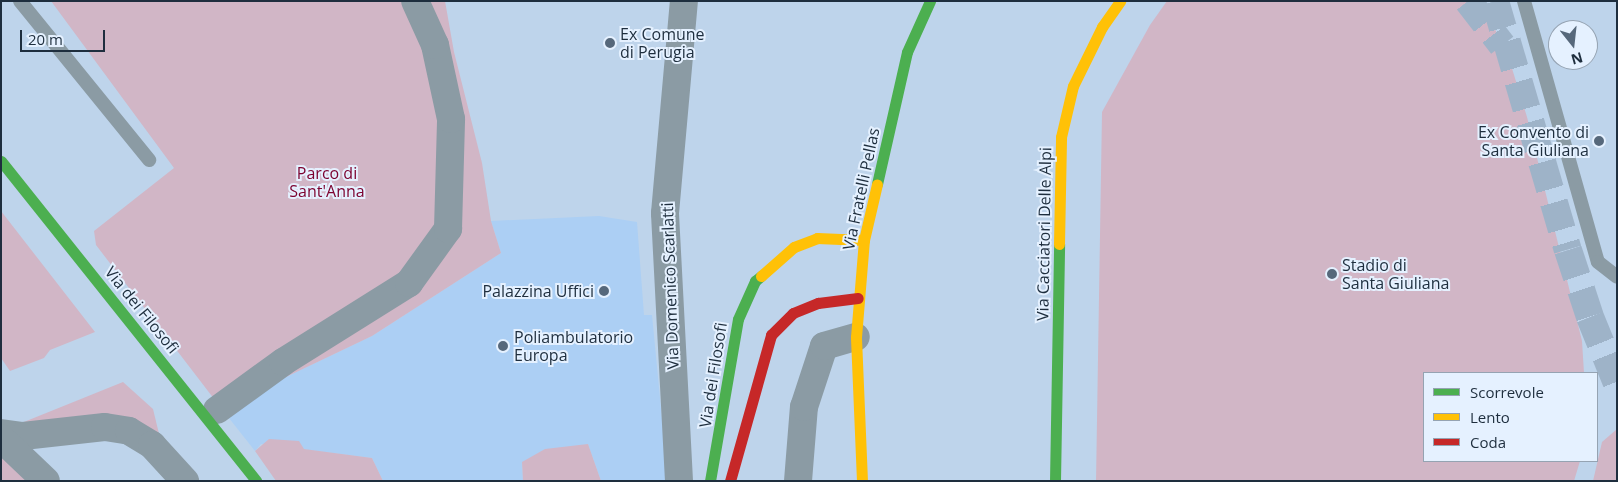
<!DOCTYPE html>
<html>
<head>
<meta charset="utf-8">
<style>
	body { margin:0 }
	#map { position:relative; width:1618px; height:482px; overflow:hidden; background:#bed4eb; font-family:"Open Sans",sans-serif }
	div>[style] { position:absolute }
	.built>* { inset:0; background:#accff4 }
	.green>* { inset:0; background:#d1b6c6 }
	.secondary-tunnel>* { height:28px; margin-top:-14px; transform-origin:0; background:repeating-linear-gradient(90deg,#9eb3c8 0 28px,transparent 0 42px) }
	.lane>* { height:14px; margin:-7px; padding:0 7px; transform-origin:7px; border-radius:7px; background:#8b9ba4 }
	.street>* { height:28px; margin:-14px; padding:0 14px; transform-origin:14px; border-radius:14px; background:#8b9ba4 }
	.fast>* { height:11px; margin:-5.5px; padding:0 5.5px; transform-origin:5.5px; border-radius:5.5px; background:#4caf50 }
	.slow>* { height:11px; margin:-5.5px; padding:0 5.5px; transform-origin:5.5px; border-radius:5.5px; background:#ffc107 }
	.jam>* { height:11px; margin:-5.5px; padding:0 5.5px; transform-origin:5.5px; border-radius:5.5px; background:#c62828 }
	.dots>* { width:14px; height:14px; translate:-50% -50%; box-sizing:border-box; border:2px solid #e5f1ff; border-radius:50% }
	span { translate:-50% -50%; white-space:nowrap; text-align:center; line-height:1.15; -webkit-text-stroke:4px #e5f1ff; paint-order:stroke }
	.poi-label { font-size:16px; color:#1e2e3e }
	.left { translate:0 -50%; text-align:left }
	.right { translate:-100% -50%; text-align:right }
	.park-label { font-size:16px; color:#7c022f }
	.street-label { font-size:16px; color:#1e2e3e }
	.frame { position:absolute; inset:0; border:2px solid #1e2e3e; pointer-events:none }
	.legend { position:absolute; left:1423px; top:372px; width:175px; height:90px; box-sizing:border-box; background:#e5f1ff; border:1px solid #95a3b2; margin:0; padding:6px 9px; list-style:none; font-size:15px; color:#1e2e3e }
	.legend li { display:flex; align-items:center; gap:10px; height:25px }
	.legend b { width:25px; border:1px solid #95a3b2 }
	.north { position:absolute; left:1548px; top:20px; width:50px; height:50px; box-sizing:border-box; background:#e5f1ff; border:1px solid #95a3b2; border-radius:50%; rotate:164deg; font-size:14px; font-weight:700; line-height:20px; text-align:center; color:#1e2e3e }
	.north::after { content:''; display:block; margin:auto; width:18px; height:22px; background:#56687b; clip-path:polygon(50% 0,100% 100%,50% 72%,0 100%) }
	.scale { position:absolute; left:20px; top:30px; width:85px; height:22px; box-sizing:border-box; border:2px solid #1e2e3e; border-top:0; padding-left:6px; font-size:15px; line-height:18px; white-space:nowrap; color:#1e2e3e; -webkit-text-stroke:4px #e5f1ff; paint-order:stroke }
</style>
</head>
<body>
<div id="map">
	<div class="built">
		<i style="clip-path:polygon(599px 216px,637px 222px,644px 315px,652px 315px,668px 481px,601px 481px,588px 444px,522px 462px,523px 481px,383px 481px,372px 458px,261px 444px,255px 451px,221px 408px,372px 336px,501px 253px,491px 221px)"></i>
	</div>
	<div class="green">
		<i style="clip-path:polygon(51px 1px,445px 1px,454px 52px,482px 163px,491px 221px,501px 253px,372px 336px,221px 408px,96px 245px,94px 231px,174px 168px)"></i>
		<i style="clip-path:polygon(1167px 1px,1476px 1px,1484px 10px,1506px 49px,1527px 117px,1582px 341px,1584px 373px,1424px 373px,1424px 461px,1580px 461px,1574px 481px,1096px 481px,1102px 112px,1150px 25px)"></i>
		<i style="clip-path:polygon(1px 211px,95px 332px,50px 350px,44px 358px,10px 371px,1px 358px)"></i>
		<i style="clip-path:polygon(123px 382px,153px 409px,161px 442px,9px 428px)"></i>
		<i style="clip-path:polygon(1617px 429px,1617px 481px,1593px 481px,1602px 442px)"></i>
		<i style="clip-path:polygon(269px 439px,299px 441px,304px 449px,372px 458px,383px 481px,276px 481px,255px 451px)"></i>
		<i style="clip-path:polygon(588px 444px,601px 481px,523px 481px,522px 462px,545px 449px)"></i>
		<i style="clip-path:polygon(1px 451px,32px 481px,1px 481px)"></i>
	</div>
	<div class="secondary-tunnel">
		<i style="left:1468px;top:1px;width:56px;rotate:52.3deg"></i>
		<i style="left:1495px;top:1px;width:259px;rotate:73.7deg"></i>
		<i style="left:1568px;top:250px;width:71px;rotate:71.8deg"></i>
		<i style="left:1590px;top:317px;width:71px;rotate:67.8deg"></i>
	</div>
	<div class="lane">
		<i style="left:20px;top:1px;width:205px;rotate:50.9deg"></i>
		<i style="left:1524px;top:1px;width:271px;rotate:74.2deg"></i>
		<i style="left:1598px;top:262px;width:24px;rotate:38deg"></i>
	</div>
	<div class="street">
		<i style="left:217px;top:410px;width:82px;rotate:-36deg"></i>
		<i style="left:283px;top:362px;width:149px;rotate:-32.1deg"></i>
		<i style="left:409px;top:283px;width:67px;rotate:-54.2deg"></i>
		<i style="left:448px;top:229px;width:110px;rotate:-88.4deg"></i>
		<i style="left:451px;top:119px;width:76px;rotate:-102.2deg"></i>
		<i style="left:435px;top:45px;width:48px;rotate:-114.4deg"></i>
		<i style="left:1px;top:433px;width:22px;rotate:8deg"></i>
		<i style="left:23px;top:436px;width:82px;rotate:-6.3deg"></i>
		<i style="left:105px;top:427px;width:24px;rotate:9deg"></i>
		<i style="left:129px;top:431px;width:27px;rotate:31deg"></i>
		<i style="left:152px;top:445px;width:49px;rotate:47.5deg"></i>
		<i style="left:1px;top:438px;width:62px;rotate:43.7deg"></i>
		<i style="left:679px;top:481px;width:268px;rotate:-93deg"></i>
		<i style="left:665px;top:213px;width:213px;rotate:-84.9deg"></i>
		<i style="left:798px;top:481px;width:74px;rotate:-85.4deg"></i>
		<i style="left:804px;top:407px;width:64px;rotate:-71.8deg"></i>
		<i style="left:824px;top:346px;width:33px;rotate:-16deg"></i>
	</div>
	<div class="fast">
		<i style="left:1px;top:161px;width:409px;rotate:51.4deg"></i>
		<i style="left:877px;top:184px;width:135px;rotate:-77.2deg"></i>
		<i style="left:907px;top:52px;width:56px;rotate:-65.7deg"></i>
		<i style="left:710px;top:481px;width:164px;rotate:-80.2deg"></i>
		<i style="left:738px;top:319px;width:42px;rotate:-65.9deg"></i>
		<i style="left:755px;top:281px;width:8px;rotate:-40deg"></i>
		<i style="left:1055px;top:481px;width:237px;rotate:-89deg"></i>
	</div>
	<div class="slow">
		<i style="left:1059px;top:244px;width:107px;rotate:-88.9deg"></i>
		<i style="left:1061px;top:137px;width:52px;rotate:-76.8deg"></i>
		<i style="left:1073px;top:86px;width:66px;rotate:-63.8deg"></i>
		<i style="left:1102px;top:27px;width:32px;rotate:-55deg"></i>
		<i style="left:761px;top:276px;width:44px;rotate:-41.3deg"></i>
		<i style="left:794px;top:247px;width:25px;rotate:-21deg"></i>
		<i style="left:817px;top:238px;width:47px;rotate:2.4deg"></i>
		<i style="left:862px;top:481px;width:144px;rotate:-92.4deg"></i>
		<i style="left:856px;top:337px;width:97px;rotate:-85.3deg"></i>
		<i style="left:864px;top:240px;width:57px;rotate:-76.9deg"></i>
	</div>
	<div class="jam">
		<i style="left:730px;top:481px;width:152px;rotate:-74.3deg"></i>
		<i style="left:771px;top:335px;width:31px;rotate:-45deg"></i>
		<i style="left:793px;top:313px;width:27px;rotate:-22deg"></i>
		<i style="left:818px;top:303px;width:40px;rotate:-7.1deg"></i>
	</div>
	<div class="dots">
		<i style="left:610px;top:43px;background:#56687b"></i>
		<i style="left:1599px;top:141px;background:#56687b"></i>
		<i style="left:1332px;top:274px;background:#56687b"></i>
		<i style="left:604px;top:291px;background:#56687b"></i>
		<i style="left:503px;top:346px;background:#56687b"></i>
	</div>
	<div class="poi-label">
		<span class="left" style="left:620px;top:43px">Ex Comune<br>di Perugia</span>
		<span class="right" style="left:1589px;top:141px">Ex Convento di<br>Santa Giuliana</span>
		<span class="left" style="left:1342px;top:274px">Stadio di<br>Santa Giuliana</span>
		<span class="right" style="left:594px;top:291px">Palazzina Uffici</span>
		<span class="left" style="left:514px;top:346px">Poliambulatorio<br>Europa</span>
	</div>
	<div class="park-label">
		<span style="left:327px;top:182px">Parco di<br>Sant'Anna</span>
	</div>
	<div class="street-label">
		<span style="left:861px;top:189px;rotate:-78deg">Via Fratelli Pellas</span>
		<span style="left:1044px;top:234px;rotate:-89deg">Via Cacciatori Delle Alpi</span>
		<span style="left:670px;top:286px;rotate:-92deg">Via Domenico Scarlatti</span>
		<span style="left:142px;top:310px;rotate:51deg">Via dei Filosofi</span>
		<span style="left:713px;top:375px;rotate:-81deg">Via dei Filosofi</span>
	</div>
	<div class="frame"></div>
	<ul class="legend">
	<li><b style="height:6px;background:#4caf50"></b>Scorrevole</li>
	<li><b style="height:6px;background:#ffc107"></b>Lento</li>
	<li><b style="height:6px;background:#c62828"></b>Coda</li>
	</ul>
	<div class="north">N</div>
	<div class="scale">20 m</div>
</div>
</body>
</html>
